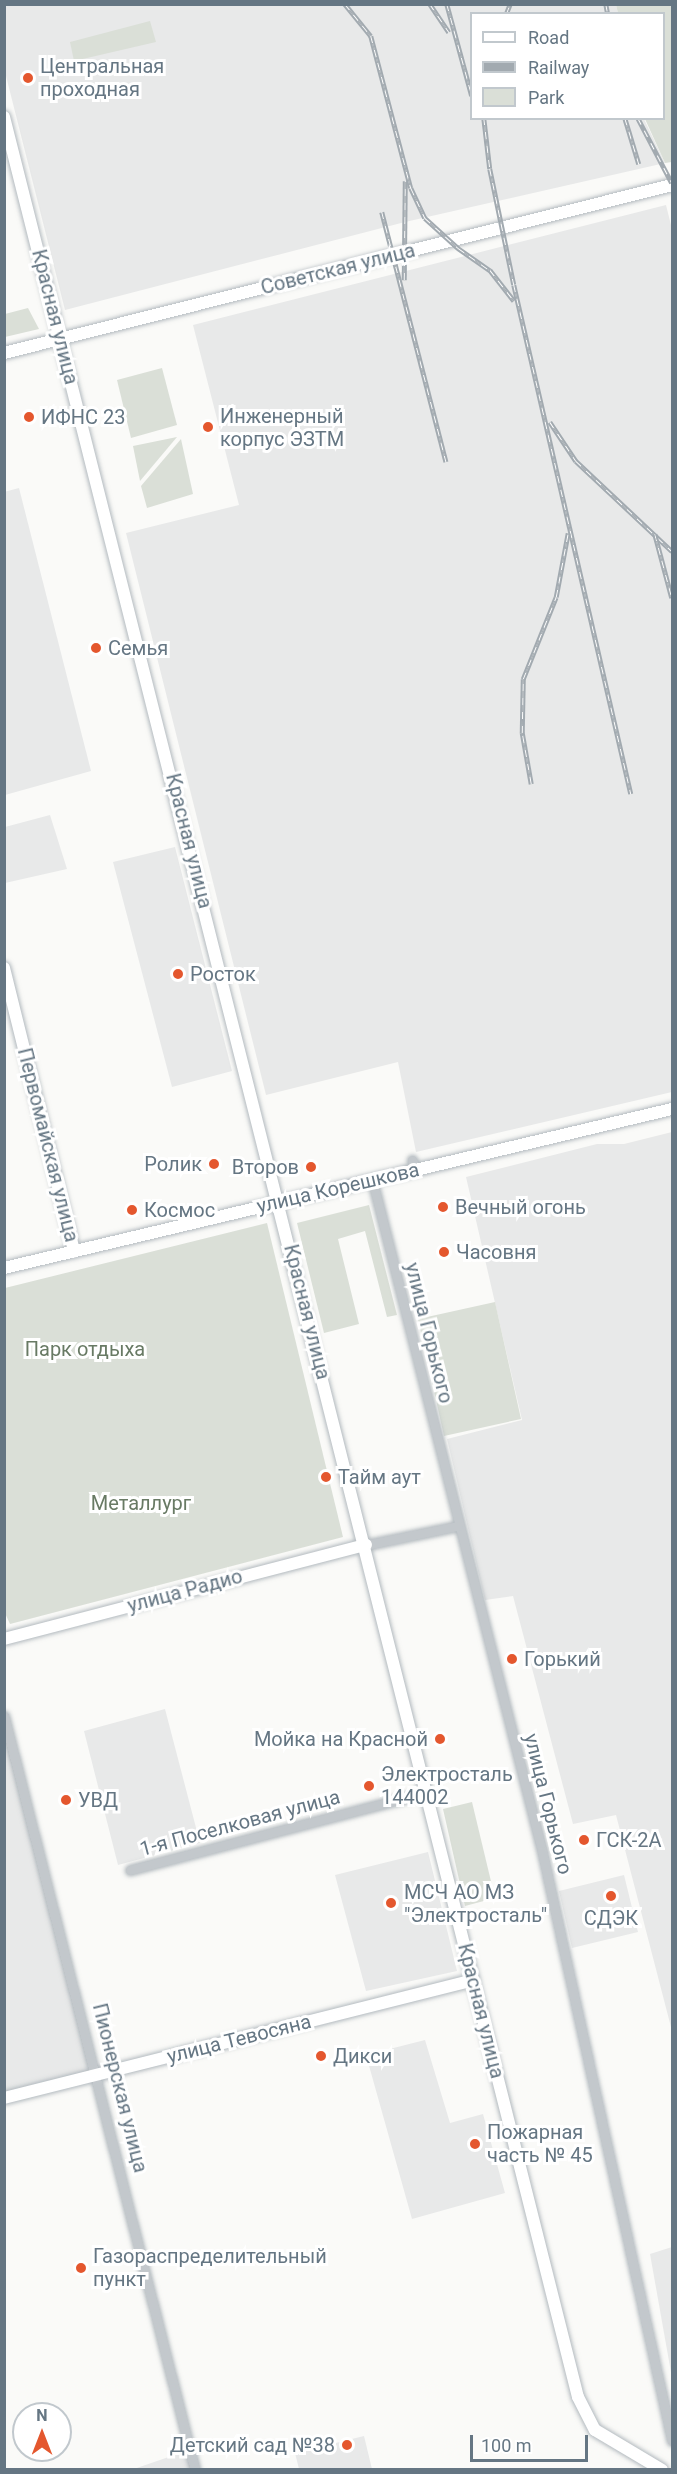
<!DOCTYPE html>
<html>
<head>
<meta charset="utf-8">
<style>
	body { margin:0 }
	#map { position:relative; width:677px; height:2474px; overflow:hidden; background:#fafaf8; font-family:Roboto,sans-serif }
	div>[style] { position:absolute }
	.built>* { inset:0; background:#e8e9e9 }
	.green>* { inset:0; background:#dadfd7 }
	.roads { filter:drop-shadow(0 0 2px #b3babf) drop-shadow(0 0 2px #b3babf) }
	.street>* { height:9px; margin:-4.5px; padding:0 4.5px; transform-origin:4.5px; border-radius:4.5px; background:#c3c8cc }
	.secondary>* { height:12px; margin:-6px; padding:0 6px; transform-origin:6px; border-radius:6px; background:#fff }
	.rail>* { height:4.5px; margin-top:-2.25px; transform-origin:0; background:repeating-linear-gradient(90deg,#fff 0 7px,#a2aab0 0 14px); box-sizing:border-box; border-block:2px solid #a2aab0 }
	.dots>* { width:16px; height:16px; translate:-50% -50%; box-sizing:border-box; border:3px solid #fff; border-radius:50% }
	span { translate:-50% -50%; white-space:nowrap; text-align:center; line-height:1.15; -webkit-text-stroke:6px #fff; paint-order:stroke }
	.poi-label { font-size:20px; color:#657683 }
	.left { translate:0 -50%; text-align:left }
	.right { translate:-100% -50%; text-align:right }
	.street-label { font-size:20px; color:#657683 }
	.park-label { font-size:20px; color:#687a64 }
	.frame { position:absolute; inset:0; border:6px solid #657683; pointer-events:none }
	.legend { position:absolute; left:470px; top:12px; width:195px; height:108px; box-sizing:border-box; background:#fff; border:2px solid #c1c8cd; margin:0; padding:8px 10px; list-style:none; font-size:18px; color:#657683 }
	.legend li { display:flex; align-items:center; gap:12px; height:30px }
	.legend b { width:30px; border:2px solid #c1c8cd }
	.north { position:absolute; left:12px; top:2402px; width:60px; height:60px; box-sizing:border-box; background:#fff; border:2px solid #c1c8cd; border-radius:50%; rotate:0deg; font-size:16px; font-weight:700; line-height:24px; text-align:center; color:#657683 }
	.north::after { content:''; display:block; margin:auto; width:21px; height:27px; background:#e4572e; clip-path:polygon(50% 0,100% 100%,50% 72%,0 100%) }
	.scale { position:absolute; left:470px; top:2435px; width:118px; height:27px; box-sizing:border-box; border:3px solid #657683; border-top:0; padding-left:8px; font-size:18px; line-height:21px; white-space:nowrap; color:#657683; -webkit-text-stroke:4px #fff; paint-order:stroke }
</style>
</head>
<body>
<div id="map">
	<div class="built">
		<i style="clip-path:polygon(4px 5px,616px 5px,618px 13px,472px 14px,472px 118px,644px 119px,665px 163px,405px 222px,65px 310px,5px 72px)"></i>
		<i style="clip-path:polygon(666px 205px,672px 229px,672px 1092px,416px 1152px,398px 1062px,266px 1095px,126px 533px,239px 505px,193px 325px)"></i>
		<i style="clip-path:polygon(19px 488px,91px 771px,5px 795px,4px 492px)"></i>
		<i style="clip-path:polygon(50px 815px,67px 869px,5px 883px,5px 827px)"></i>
		<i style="clip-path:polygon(175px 847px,232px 1071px,172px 1087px,113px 862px)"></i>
		<i style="clip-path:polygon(672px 1132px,672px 2031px,616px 1815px,573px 1824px,513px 1596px,485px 1600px,447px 1439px,522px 1420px,466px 1177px,597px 1144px,624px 1144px)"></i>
		<i style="clip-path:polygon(165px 1709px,200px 1843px,118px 1865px,84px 1731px)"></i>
		<i style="clip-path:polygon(4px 1716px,98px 2075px,4px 2098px)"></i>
		<i style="clip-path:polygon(428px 1852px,457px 1971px,366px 1991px,335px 1875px)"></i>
		<i style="clip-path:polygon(624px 1875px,638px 1932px,572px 1948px,559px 1891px)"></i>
		<i style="clip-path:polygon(425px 2040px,450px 2123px,483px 2114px,505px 2193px,412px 2219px,366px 2055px)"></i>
		<i style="clip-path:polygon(672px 2247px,672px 2378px,650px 2254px)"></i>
		<i style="clip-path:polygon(364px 2436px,372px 2469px,299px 2469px,295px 2453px)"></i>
		<i style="clip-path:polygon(186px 2451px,191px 2470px,131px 2470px)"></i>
	</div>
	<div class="green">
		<i style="clip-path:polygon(616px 5px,672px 5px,672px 162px,665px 163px,645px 119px,664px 118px,664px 14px,618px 13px)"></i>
		<i style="clip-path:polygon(150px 21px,156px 42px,74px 61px,70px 42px)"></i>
		<i style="clip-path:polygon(28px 308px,39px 329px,5px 337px,5px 314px)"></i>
		<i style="clip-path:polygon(162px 368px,177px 425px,131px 438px,117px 380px)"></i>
		<i style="clip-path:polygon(177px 437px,140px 481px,133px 446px)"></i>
		<i style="clip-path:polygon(181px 439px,193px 494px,147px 508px,141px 486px)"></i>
		<i style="clip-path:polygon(369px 1205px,397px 1315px,387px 1317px,365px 1231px,338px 1239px,359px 1324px,324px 1333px,297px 1223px)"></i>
		<i style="clip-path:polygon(267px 1223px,343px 1537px,10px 1624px,4px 1611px,5px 1288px)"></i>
		<i style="clip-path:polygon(495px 1302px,521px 1419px,444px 1436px,418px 1319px)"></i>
		<i style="clip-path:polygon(472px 1802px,495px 1898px,465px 1906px,443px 1809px)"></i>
	</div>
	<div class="roads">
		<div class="street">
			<i style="left:412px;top:1160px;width:10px;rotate:66deg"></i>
			<i style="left:372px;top:1179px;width:693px;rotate:75.8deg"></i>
			<i style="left:542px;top:1851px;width:604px;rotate:77.57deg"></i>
			<i style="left:366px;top:1545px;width:94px;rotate:-11.7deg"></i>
			<i style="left:4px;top:1716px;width:778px;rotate:75.79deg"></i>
			<i style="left:130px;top:1870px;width:308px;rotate:-14.7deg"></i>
		</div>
		<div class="secondary">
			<i style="left:4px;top:117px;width:2351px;rotate:75.87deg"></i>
			<i style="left:578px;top:2397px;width:37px;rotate:63deg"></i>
			<i style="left:595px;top:2430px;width:78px;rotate:30.8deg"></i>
			<i style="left:4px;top:353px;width:689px;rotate:-14.12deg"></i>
			<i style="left:4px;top:968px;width:292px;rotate:76.1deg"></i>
			<i style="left:4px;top:1268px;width:687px;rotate:-13.39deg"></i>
			<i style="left:4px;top:1639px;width:374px;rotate:-14.6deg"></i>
			<i style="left:4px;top:2098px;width:484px;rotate:-14.1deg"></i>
		</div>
	</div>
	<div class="rail">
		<i style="left:345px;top:4px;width:41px;rotate:50.9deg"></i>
		<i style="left:371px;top:36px;width:157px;rotate:75.3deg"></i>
		<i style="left:411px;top:188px;width:33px;rotate:65deg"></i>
		<i style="left:425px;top:218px;width:45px;rotate:42.3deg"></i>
		<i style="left:458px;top:248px;width:39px;rotate:35deg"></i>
		<i style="left:490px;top:270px;width:39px;rotate:52deg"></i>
		<i style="left:430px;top:4px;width:34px;rotate:56deg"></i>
		<i style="left:447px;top:4px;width:95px;rotate:74.8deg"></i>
		<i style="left:606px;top:4px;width:10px;rotate:79deg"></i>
		<i style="left:506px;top:14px;width:11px;rotate:-68deg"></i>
		<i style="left:484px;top:118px;width:51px;rotate:83.3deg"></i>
		<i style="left:490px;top:169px;width:118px;rotate:78.3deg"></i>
		<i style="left:514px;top:285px;width:522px;rotate:77.05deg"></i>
		<i style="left:625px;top:118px;width:48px;rotate:73.1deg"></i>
		<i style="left:638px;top:118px;width:73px;rotate:62.4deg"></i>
		<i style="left:382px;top:212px;width:258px;rotate:75.6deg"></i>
		<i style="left:404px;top:280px;width:99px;rotate:-89.4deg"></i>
		<i style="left:550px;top:422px;width:47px;rotate:56.3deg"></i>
		<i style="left:576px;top:461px;width:132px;rotate:43.2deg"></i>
		<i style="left:655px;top:534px;width:66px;rotate:75.1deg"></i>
		<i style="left:531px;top:784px;width:52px;rotate:-100deg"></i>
		<i style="left:522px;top:733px;width:54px;rotate:-88.9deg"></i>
		<i style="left:523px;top:679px;width:88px;rotate:-68.1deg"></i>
		<i style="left:556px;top:597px;width:65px;rotate:-79.4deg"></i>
	</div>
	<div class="dots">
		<i style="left:28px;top:78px;background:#e4572e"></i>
		<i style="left:29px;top:417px;background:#e4572e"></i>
		<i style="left:208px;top:427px;background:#e4572e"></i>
		<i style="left:96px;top:648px;background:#e4572e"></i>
		<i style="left:178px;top:974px;background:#e4572e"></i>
		<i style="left:214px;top:1164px;background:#e4572e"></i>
		<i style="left:311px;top:1167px;background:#e4572e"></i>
		<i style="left:443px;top:1207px;background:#e4572e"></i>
		<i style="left:132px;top:1210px;background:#e4572e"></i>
		<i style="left:444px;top:1252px;background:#e4572e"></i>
		<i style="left:326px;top:1477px;background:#e4572e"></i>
		<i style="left:512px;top:1659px;background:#e4572e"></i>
		<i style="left:440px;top:1739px;background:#e4572e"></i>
		<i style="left:369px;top:1786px;background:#e4572e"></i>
		<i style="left:66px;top:1800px;background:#e4572e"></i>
		<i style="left:584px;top:1840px;background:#e4572e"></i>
		<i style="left:611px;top:1896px;background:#e4572e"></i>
		<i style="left:391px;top:1903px;background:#e4572e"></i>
		<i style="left:321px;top:2056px;background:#e4572e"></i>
		<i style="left:475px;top:2144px;background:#e4572e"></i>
		<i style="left:81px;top:2268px;background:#e4572e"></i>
		<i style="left:347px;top:2445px;background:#e4572e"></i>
	</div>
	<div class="poi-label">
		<span class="left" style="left:40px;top:78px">Центральная<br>проходная</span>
		<span class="left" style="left:220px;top:428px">Инженерный<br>корпус ЭЗТМ</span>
		<span class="left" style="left:41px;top:417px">ИФНС 23</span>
		<span class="left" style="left:108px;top:648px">Семья</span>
		<span class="left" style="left:190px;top:974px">Росток</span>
		<span class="right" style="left:202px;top:1164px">Ролик</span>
		<span class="right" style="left:299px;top:1167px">Второв</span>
		<span class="left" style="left:455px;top:1207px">Вечный огонь</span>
		<span class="left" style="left:144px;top:1210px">Космос</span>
		<span class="left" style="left:456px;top:1252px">Часовня</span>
		<span class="left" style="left:338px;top:1477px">Тайм аут</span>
		<span class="left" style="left:524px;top:1659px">Горький</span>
		<span class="right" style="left:428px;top:1739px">Мойка на Красной</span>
		<span class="left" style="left:381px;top:1786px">Электросталь<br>144002</span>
		<span class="left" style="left:78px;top:1800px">УВД</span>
		<span class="left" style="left:596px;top:1840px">ГСК-2А</span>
		<span class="left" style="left:404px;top:1904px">МСЧ АО МЗ<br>"Электросталь"</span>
		<span style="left:611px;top:1918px">СДЭК</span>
		<span class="left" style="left:333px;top:2056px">Дикси</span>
		<span class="left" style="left:487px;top:2144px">Пожарная<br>часть № 45</span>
		<span class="left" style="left:93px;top:2268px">Газораспределительный<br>пункт</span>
		<span class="right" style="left:335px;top:2445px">Детский сад №38</span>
	</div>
	<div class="street-label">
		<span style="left:338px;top:269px;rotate:-14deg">Советская улица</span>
		<span style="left:55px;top:317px;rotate:76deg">Красная улица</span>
		<span style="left:189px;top:841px;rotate:76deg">Красная улица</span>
		<span style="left:48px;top:1145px;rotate:76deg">Первомайская улица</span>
		<span style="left:338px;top:1188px;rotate:-13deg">улица Корешкова</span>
		<span style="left:307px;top:1312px;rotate:76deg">Красная улица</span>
		<span style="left:429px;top:1333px;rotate:76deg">улица Горького</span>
		<span style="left:185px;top:1591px;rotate:-15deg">улица Радио</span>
		<span style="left:548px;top:1804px;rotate:76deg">улица Горького</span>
		<span style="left:240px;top:1823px;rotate:-15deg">1-я Поселковая улица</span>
		<span style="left:481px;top:2011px;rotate:76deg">Красная улица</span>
		<span style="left:239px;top:2039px;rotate:-14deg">улица Тевосяна</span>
		<span style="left:120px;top:2088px;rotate:76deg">Пионерская улица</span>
	</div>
	<div class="park-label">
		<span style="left:85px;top:1349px">Парк отдыха</span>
		<span style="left:141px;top:1503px">Металлург</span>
	</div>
	<div class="frame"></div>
	<ul class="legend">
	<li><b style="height:8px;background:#fff"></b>Road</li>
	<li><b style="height:8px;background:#a2aab0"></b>Railway</li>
	<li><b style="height:16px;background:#dadfd7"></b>Park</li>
	</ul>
	<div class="north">N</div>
	<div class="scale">100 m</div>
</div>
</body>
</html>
